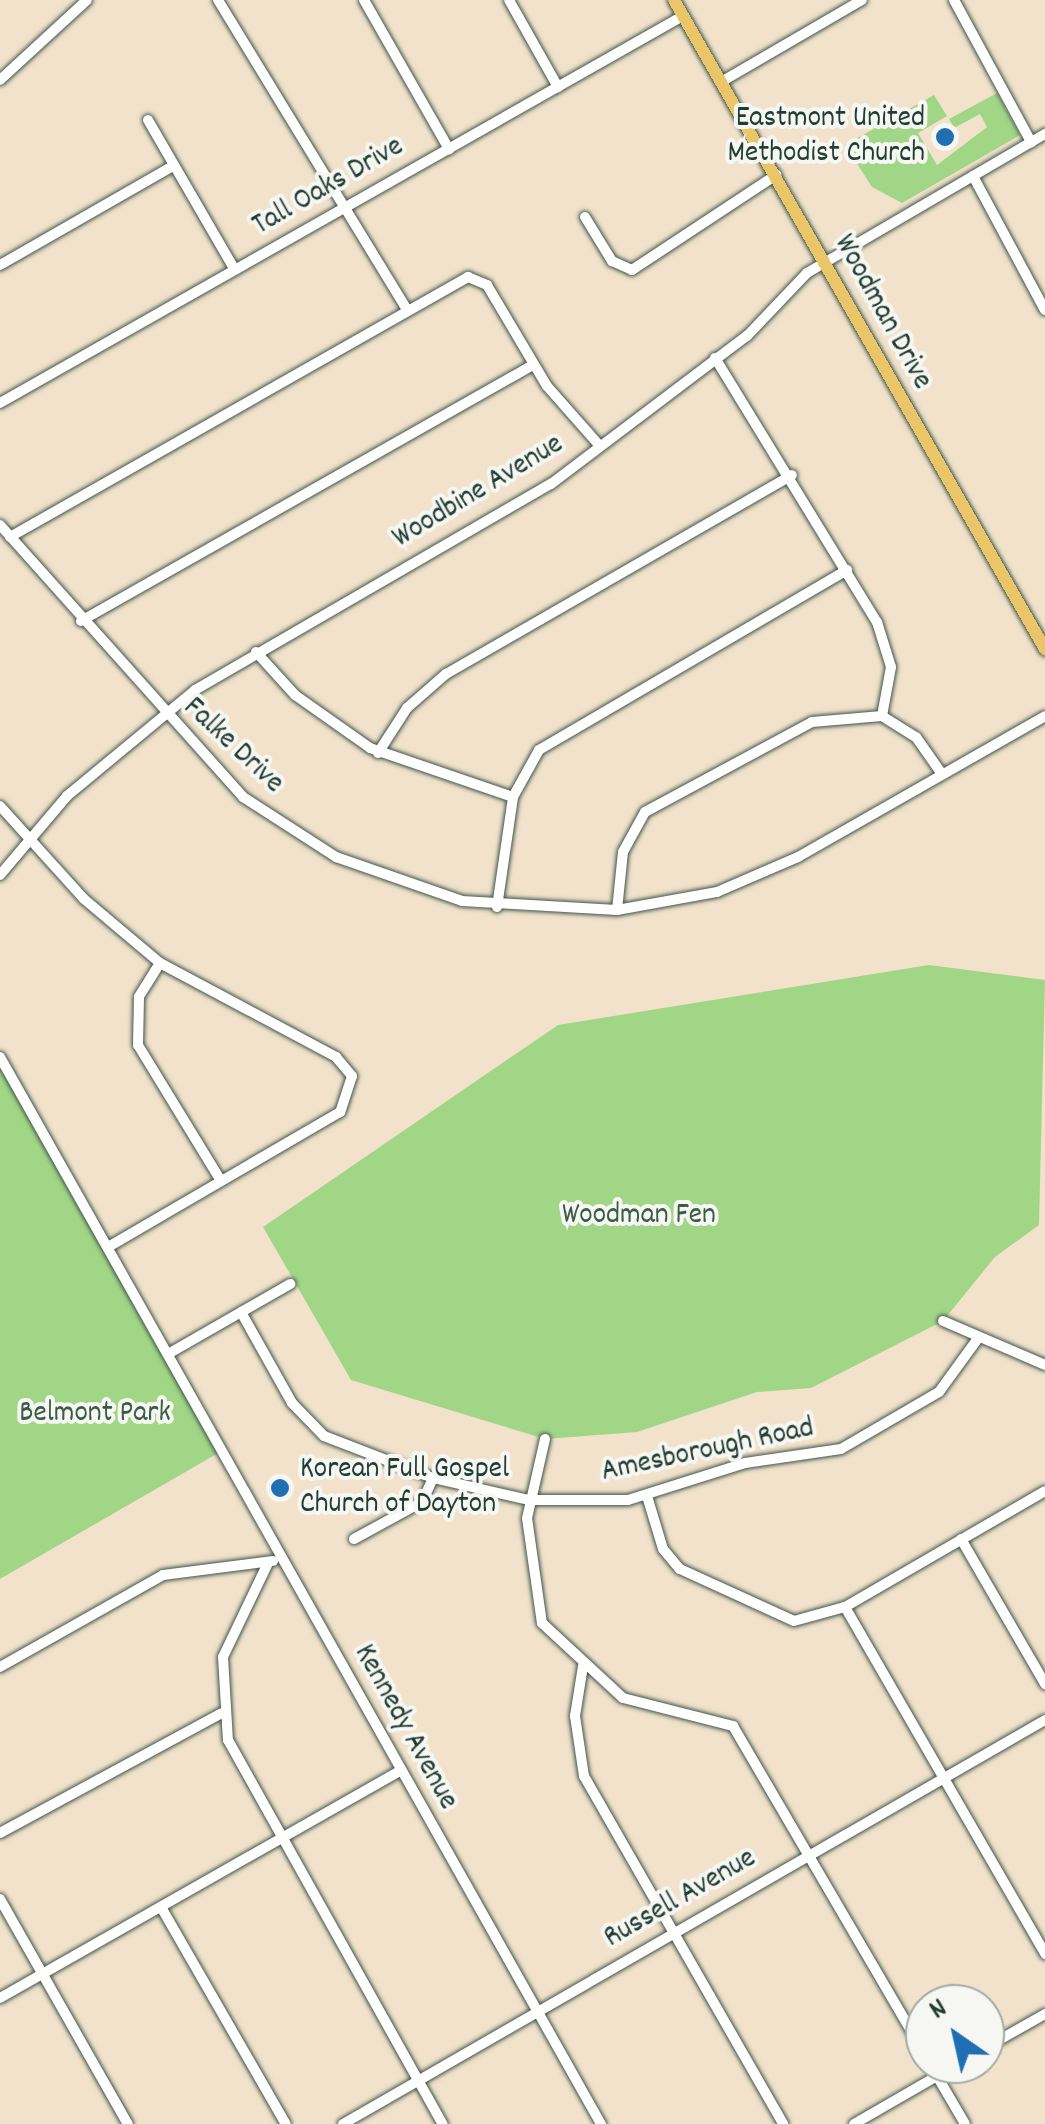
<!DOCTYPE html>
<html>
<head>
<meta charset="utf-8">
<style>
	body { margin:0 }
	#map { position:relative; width:1045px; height:2124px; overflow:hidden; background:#f2e2cb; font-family:Dekko,sans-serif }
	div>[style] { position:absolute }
	.green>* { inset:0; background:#a2d687 }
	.roads { filter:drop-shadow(0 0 2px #3f564b) drop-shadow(0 0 2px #3f564b) }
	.minor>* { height:10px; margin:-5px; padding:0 5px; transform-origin:5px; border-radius:5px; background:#fff }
	.major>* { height:12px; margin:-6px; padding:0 6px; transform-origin:6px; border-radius:6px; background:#ebc669 }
	.dots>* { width:28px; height:28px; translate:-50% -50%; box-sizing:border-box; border:5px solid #f6f6f2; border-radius:50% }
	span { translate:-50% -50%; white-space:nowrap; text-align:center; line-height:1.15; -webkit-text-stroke:8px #f6f6f2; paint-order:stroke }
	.poi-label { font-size:30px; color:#1f3d34 }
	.right { translate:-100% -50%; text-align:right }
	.left { translate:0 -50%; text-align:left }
	.street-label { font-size:30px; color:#1f3d34 }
	.park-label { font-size:30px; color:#395c45 }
	.north { position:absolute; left:905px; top:1984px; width:100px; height:100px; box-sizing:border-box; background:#f6f6f2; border:2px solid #a0aca6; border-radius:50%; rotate:326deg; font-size:28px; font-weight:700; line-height:40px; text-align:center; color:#1f3d34 }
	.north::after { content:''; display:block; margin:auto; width:35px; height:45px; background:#1f6fb2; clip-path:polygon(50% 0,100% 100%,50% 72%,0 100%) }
</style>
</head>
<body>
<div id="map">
	<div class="green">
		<i style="clip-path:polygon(997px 93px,1020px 135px,902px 203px,872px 187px,845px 145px,934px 95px,947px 116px,918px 133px,937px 165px,987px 127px,980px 114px,954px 128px,949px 119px)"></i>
		<i style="clip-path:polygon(929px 965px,1045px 980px,1039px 1225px,995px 1257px,943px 1321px,811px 1388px,757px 1392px,637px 1432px,545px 1439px,351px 1380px,263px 1227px,558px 1025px)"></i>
		<i style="clip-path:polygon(0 1057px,220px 1452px,0 1579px)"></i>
	</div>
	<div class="roads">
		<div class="minor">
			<i style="left:218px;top:0;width:361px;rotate:58.6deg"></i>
			<i style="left:364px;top:0;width:172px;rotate:60.3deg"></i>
			<i style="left:509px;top:0;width:100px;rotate:60.6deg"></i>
			<i style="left:954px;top:0;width:162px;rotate:61.5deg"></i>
			<i style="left:0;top:80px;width:118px;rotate:-42.6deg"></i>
			<i style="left:721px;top:82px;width:163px;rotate:-30.2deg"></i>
			<i style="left:148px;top:120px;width:173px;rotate:59.9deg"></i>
			<i style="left:973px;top:176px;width:152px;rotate:61.8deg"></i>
			<i style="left:585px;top:217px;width:52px;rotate:58.5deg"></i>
			<i style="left:612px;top:261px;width:22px;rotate:24deg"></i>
			<i style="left:632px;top:270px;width:173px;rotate:-33.4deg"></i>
			<i style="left:0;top:265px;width:199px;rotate:-29.8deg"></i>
			<i style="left:715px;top:358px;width:310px;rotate:58.5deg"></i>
			<i style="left:877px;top:622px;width:47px;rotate:72.7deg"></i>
			<i style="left:891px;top:667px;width:50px;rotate:100.4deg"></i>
			<i style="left:0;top:403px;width:785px;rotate:-29.54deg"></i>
			<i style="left:0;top:525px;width:365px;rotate:48.2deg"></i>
			<i style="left:243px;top:797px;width:111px;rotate:32.8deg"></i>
			<i style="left:336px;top:857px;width:133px;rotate:19.2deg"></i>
			<i style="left:462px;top:901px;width:155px;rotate:3.3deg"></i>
			<i style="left:617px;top:910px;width:102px;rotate:-10.2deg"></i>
			<i style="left:717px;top:892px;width:88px;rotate:-23.4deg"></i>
			<i style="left:798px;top:857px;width:284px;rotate:-29.7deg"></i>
			<i style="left:10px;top:537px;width:527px;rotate:-29.58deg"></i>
			<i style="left:468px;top:277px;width:21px;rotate:23deg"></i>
			<i style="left:487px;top:285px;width:117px;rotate:59.3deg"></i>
			<i style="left:547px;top:386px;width:79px;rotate:48.6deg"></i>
			<i style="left:81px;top:621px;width:519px;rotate:-29.53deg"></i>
			<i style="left:256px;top:652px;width:58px;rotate:47.8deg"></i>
			<i style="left:295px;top:695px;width:92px;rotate:35.2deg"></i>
			<i style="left:370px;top:748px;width:151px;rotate:18.9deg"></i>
			<i style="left:378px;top:753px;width:54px;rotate:-57.2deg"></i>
			<i style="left:407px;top:708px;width:52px;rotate:-41.1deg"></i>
			<i style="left:446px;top:674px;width:399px;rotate:-29.9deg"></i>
			<i style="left:0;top:806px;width:125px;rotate:47.9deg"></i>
			<i style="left:84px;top:899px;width:99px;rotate:40.1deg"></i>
			<i style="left:160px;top:963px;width:200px;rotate:28.1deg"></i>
			<i style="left:336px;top:1057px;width:25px;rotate:50deg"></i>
			<i style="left:352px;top:1076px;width:38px;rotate:108deg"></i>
			<i style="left:340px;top:1112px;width:268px;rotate:149.8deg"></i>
			<i style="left:0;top:875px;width:104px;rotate:-49.7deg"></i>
			<i style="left:67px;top:796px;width:166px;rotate:-39.6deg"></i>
			<i style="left:195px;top:690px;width:411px;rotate:-30.1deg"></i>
			<i style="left:551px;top:484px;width:246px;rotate:-37.1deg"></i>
			<i style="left:747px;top:336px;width:87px;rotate:-46.4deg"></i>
			<i style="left:807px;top:273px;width:276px;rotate:-30.3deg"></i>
			<i style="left:497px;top:907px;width:111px;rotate:-81.7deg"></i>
			<i style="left:513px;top:797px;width:54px;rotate:-61deg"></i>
			<i style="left:539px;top:750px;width:357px;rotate:-30.3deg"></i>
			<i style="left:617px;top:910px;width:58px;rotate:-84.1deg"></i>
			<i style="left:623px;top:852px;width:46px;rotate:-61.2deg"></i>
			<i style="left:645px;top:812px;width:190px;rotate:-28.3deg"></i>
			<i style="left:812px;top:722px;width:70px;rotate:-4.9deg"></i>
			<i style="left:882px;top:716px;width:40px;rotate:32deg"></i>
			<i style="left:916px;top:737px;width:45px;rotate:54.9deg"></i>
			<i style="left:160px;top:963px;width:40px;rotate:122deg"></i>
			<i style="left:139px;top:997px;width:48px;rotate:91.2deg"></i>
			<i style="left:138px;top:1045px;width:159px;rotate:58.6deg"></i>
			<i style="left:0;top:1057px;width:1225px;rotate:60.61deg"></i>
			<i style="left:241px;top:1312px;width:104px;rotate:60.7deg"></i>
			<i style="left:292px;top:1403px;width:46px;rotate:45.9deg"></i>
			<i style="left:324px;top:1436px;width:117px;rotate:21.1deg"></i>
			<i style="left:433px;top:1478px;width:98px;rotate:12.9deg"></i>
			<i style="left:529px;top:1500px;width:99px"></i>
			<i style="left:628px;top:1500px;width:123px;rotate:-17.5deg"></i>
			<i style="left:745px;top:1463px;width:97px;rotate:-8.3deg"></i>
			<i style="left:841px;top:1449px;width:113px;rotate:-30.2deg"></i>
			<i style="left:939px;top:1392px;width:68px;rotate:-54deg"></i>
			<i style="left:943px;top:1321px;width:111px;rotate:23.3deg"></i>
			<i style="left:168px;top:1354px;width:141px;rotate:-29.8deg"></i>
			<i style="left:545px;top:1439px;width:81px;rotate:102.8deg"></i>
			<i style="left:527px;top:1518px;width:106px;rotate:81.9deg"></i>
			<i style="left:542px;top:1623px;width:110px;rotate:42.8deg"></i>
			<i style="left:623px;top:1698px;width:114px;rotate:14.3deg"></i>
			<i style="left:733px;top:1726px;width:381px;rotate:59.7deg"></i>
			<i style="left:647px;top:1496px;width:55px;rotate:73.2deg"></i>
			<i style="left:663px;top:1549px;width:26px;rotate:50deg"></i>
			<i style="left:680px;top:1569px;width:125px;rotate:24.5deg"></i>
			<i style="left:794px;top:1621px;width:53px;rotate:-15.4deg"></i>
			<i style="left:845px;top:1607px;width:231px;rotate:-30.1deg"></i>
			<i style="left:354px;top:1539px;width:77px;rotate:-28.6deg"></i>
			<i style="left:422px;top:1502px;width:26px;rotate:-65deg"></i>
			<i style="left:961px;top:1539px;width:168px;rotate:59.9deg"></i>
			<i style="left:268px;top:1563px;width:104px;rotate:115.6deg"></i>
			<i style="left:223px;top:1657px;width:83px;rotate:86.6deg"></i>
			<i style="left:228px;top:1740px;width:440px;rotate:60.8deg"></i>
			<i style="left:845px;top:1607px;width:401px;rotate:60deg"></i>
			<i style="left:583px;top:1666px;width:51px;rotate:99.1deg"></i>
			<i style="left:575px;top:1716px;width:61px;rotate:81.5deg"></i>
			<i style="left:584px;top:1776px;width:401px;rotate:60.2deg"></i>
			<i style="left:0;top:1667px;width:187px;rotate:-29.4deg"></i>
			<i style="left:163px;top:1575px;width:111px;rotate:-7.3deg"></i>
			<i style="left:0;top:1833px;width:252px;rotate:-28.4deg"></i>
			<i style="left:0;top:1899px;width:259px;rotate:60.4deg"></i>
			<i style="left:161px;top:1907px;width:250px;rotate:60.1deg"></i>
			<i style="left:0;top:1998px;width:459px;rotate:-29.6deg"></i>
			<i style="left:985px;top:2048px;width:69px;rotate:-29.5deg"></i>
			<i style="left:930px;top:2064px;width:69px;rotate:59.7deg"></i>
			<i style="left:343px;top:2124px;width:810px;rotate:-29.92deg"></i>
			<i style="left:854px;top:2124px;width:120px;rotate:-30deg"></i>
		</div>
		<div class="major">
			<i style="left:674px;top:0;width:748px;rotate:60.25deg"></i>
		</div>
	</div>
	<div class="dots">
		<i style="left:945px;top:137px;background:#1f6fb2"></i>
		<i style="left:280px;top:1488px;background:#1f6fb2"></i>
	</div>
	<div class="poi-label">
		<span class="right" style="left:925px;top:137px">Eastmont United<br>Methodist Church</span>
		<span class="left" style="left:300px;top:1488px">Korean Full Gospel<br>Church of Dayton</span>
	</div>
	<div class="street-label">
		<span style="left:329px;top:188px;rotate:-30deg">Tall Oaks Drive</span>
		<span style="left:881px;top:313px;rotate:61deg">Woodman Drive</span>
		<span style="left:479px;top:493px;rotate:-31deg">Woodbine Avenue</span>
		<span style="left:232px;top:747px;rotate:43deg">Falke Drive</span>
		<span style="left:708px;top:1452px;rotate:-12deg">Amesborough Road</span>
		<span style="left:404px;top:1728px;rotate:61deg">Kennedy Avenue</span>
		<span style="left:681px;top:1900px;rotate:-30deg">Russell Avenue</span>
	</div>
	<div class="park-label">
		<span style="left:639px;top:1217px">Woodman Fen</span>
		<span style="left:95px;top:1415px">Belmont Park</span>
	</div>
	<div class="north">N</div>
</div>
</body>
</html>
